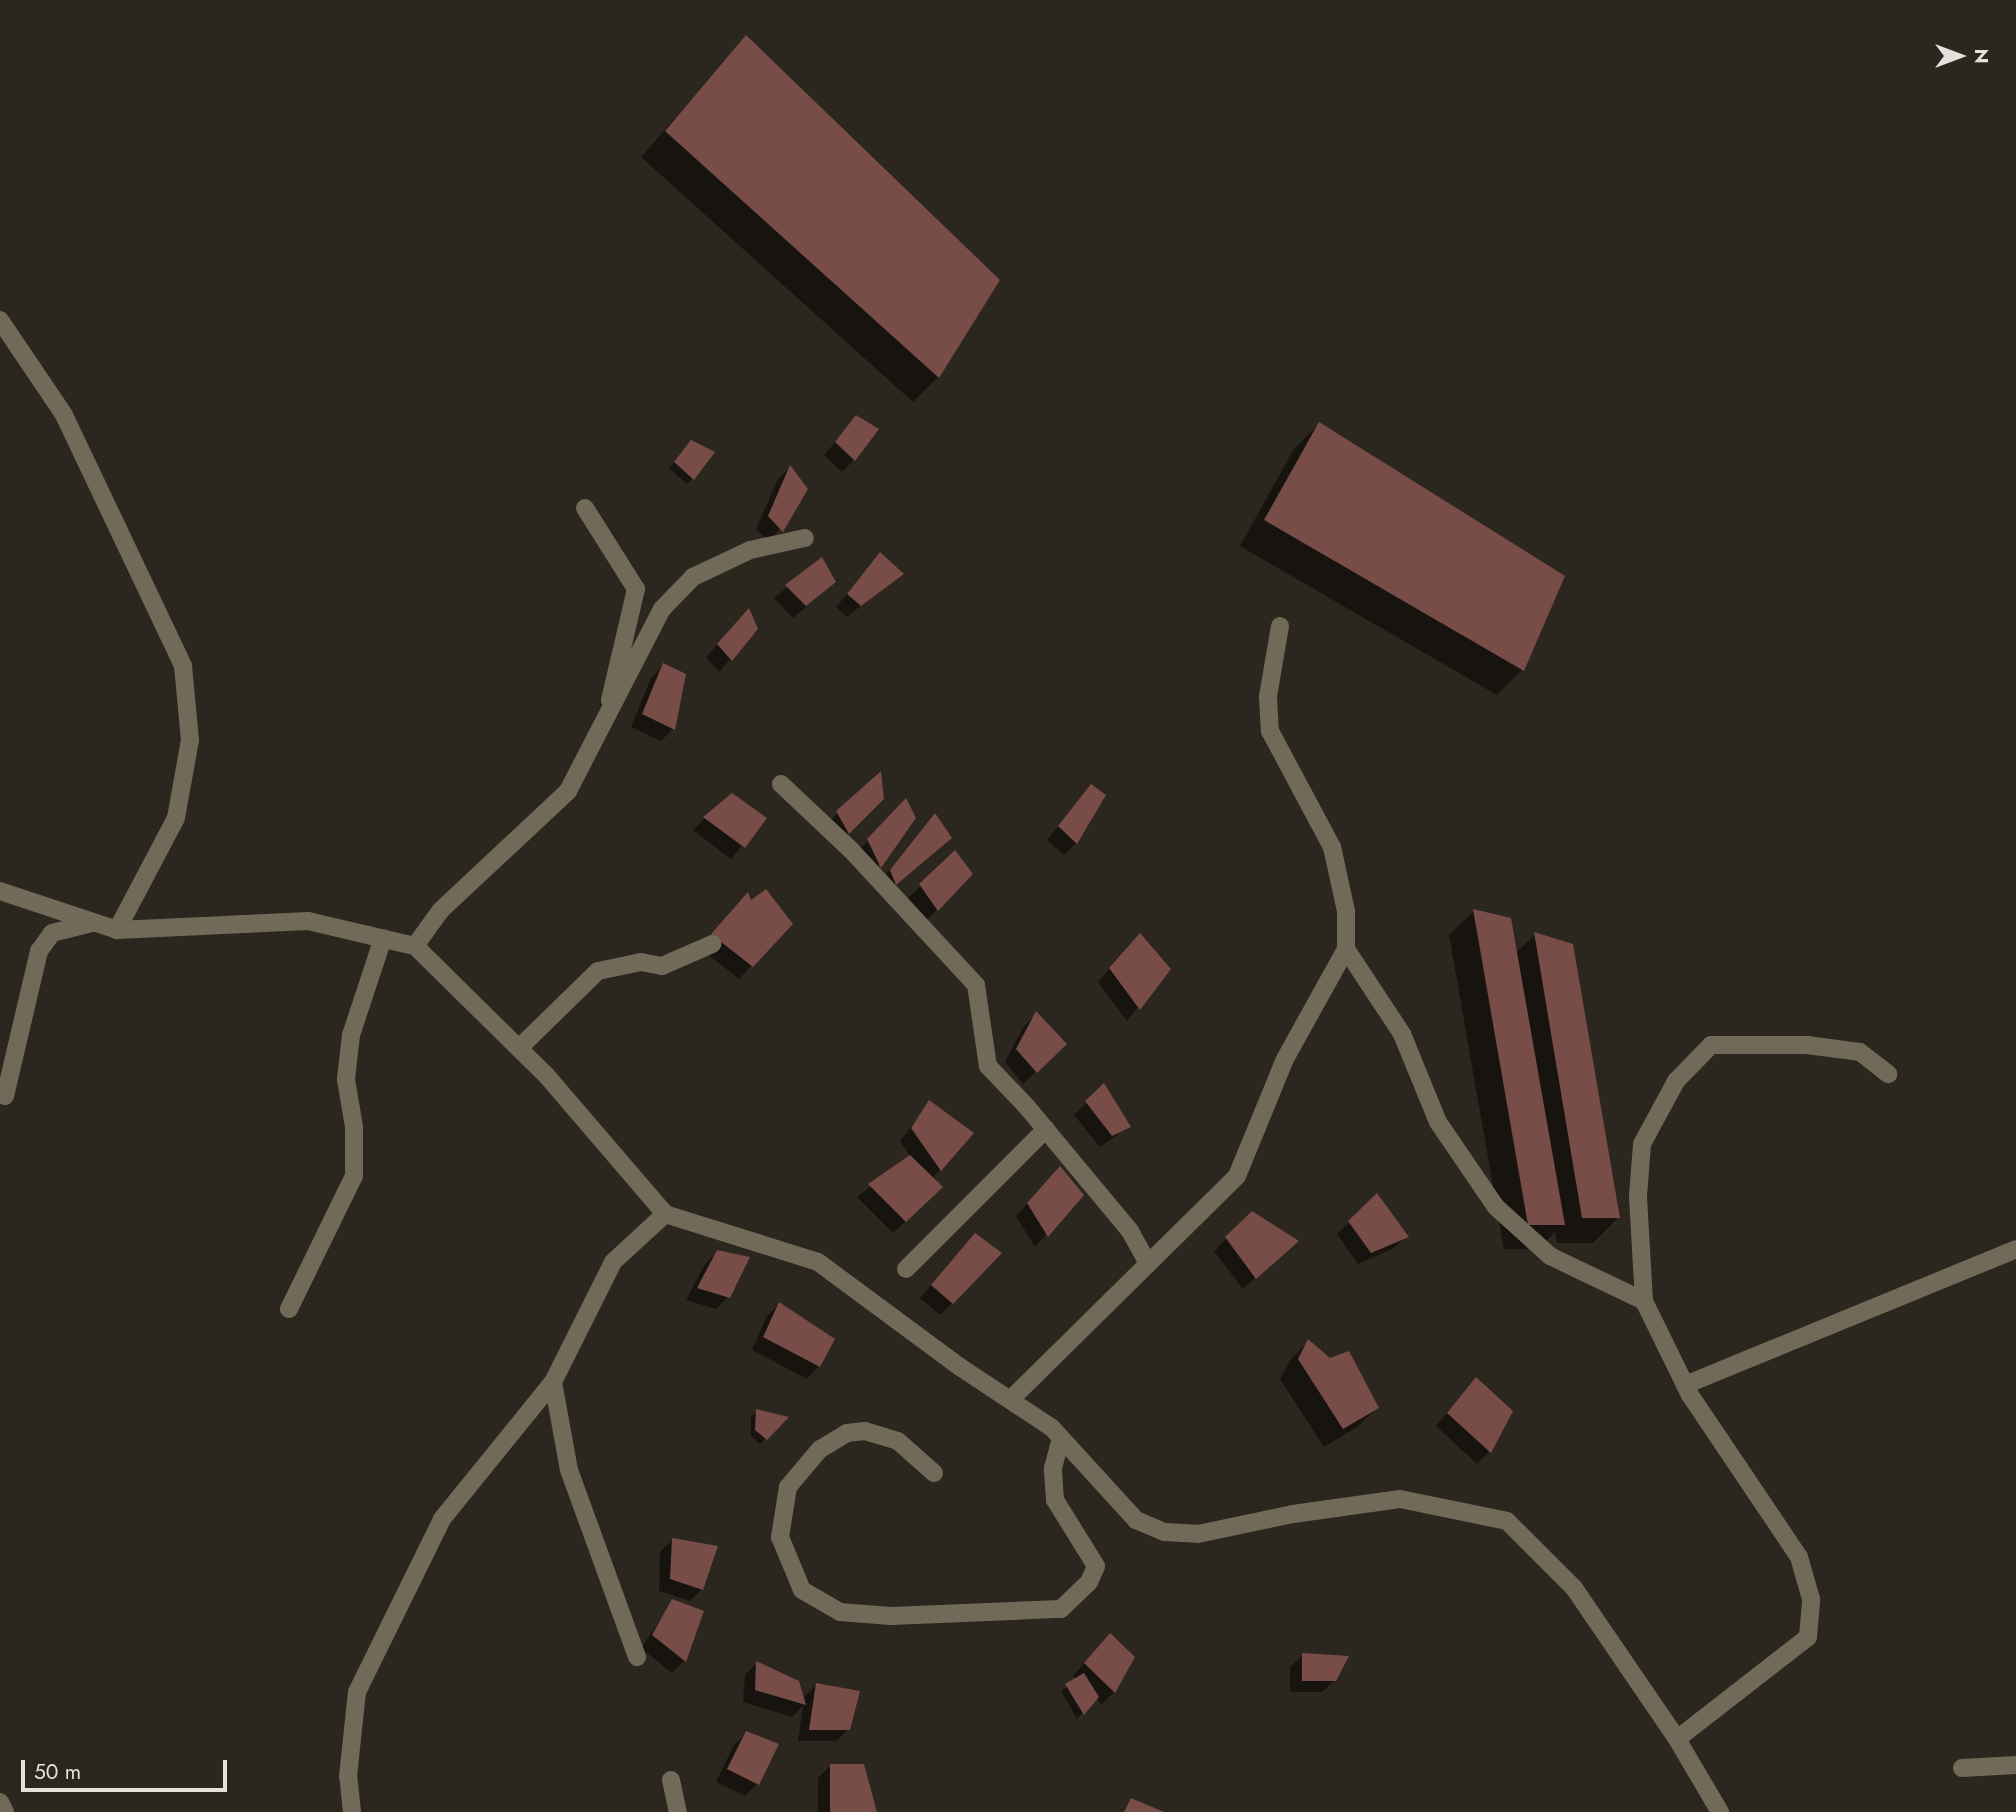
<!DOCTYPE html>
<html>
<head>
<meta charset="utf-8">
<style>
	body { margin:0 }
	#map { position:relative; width:2016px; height:1812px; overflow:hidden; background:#2b261e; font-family:Jost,sans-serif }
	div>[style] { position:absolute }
	.shadow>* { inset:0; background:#0007 }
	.building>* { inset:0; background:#784c47 }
	.minor>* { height:18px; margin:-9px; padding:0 9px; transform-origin:9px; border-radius:9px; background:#726a59 }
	span { translate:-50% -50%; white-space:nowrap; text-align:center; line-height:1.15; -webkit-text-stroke:5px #2b261e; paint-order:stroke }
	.north { position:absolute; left:1925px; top:21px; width:70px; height:70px; -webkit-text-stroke:5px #2b261e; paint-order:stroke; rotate:90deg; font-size:19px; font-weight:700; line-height:28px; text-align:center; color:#e4e1dc }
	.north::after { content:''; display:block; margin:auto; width:24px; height:32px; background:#e4e1dc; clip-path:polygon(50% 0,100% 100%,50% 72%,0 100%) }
	.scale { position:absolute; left:21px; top:1760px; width:206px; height:32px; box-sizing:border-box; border:4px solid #e4e1dc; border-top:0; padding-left:9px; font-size:21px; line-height:24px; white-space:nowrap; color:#e4e1dc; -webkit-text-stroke:5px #2b261e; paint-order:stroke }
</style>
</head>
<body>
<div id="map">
	<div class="shadow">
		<i style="clip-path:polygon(746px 38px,998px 281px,938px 377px,913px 402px,641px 157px)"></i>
		<i style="clip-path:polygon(856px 418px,854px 460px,842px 472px,824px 455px)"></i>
		<i style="clip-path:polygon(1319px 424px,1563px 576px,1522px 670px,1497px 695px,1240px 546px,1294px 449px)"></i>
		<i style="clip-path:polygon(686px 448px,692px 479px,687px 484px,669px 468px)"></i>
		<i style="clip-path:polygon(790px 467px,806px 489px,770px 542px,756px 529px,778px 479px)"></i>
		<i style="clip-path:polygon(880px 555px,901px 574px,847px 617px,836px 607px)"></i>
		<i style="clip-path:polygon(822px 560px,834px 582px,793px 618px,774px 598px)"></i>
		<i style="clip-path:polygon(737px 623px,756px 629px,719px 672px,706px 657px)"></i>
		<i style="clip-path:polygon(664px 665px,684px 675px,673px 729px,661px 741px,631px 727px,651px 678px)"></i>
		<i style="clip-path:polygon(1091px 786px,1076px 843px,1064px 855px,1047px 840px)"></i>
		<i style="clip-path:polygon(883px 799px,836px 845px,825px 825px,838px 813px)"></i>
		<i style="clip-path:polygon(894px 813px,914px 818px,868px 878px,856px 853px)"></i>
		<i style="clip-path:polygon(935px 816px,937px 850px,883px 895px,878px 884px)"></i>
		<i style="clip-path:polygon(705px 818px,764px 818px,731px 859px,693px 830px)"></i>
		<i style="clip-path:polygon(955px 853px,971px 874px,925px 922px,908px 898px)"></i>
		<i style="clip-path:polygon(751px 902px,791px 924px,739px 979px,700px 948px,736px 906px)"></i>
		<i style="clip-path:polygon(1474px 911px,1516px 953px,1535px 934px,1618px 1218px,1593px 1243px,1557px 1243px,1555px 1232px,1538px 1249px,1504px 1249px,1449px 935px)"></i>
		<i style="clip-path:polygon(1128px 948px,1169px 969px,1127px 1021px,1098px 982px)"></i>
		<i style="clip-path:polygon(1036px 1014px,1065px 1044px,1023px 1084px,1005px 1062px,1024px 1026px)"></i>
		<i style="clip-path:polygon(1104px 1086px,1128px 1127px,1100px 1147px,1074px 1115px)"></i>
		<i style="clip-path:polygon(929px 1103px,940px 1170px,931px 1179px,928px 1200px,893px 1233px,857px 1197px,910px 1156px,900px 1141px)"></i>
		<i style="clip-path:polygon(1048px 1181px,1082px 1195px,1035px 1247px,1016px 1216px)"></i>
		<i style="clip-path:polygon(1252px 1213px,1284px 1253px,1243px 1289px,1214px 1251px)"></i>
		<i style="clip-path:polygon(1349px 1222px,1406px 1236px,1394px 1248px,1358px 1264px,1337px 1234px)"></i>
		<i style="clip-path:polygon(975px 1235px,952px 1303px,940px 1315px,920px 1298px)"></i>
		<i style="clip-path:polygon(717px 1252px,728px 1297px,716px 1309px,686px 1300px,705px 1264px)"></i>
		<i style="clip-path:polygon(779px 1304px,819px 1366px,807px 1379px,752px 1350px,767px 1316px)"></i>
		<i style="clip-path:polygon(1309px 1341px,1377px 1408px,1358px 1426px,1324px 1447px,1280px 1379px,1290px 1360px)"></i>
		<i style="clip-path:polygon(1476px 1379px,1489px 1452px,1477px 1464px,1436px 1426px)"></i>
		<i style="clip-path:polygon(757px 1411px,786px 1418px,760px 1444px,751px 1436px,751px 1417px)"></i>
		<i style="clip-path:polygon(672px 1540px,702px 1589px,690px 1601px,659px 1591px,660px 1552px)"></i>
		<i style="clip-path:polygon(673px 1601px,702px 1612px,684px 1661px,672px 1673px,641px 1648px)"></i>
		<i style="clip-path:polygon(1098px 1647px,1133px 1658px,1114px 1692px,1102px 1704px,1095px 1698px,1077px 1719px,1061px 1691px,1076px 1680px,1073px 1676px)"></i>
		<i style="clip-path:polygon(1303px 1655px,1335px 1680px,1322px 1692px,1290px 1692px,1290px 1667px)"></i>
		<i style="clip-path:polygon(757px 1663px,802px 1699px,816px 1685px,849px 1729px,836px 1741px,798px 1741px,803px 1706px,792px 1717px,743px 1702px,745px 1675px)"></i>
		<i style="clip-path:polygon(747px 1733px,757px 1784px,745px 1796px,716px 1782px,734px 1745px)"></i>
		<i style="clip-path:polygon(831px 1765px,875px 1812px,818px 1812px,818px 1778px)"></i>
	</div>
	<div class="building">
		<i style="clip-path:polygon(746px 35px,1000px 280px,939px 378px,665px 131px)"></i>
		<i style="clip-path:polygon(856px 415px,879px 429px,855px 461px,835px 442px)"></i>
		<i style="clip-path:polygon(1319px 422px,1565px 576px,1524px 671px,1264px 520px)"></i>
		<i style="clip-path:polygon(691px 440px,715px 452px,694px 480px,674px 462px)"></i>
		<i style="clip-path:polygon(790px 465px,808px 489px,783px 532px,768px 516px)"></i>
		<i style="clip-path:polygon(880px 552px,904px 574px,861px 606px,847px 594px)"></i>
		<i style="clip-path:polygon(822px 557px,836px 582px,806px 606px,785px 585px)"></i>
		<i style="clip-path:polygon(749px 608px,758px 629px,732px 661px,717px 644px)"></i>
		<i style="clip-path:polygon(663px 663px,686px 674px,675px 730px,642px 714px)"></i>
		<i style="clip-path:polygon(881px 771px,884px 799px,849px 834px,836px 811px)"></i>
		<i style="clip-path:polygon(1091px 784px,1106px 795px,1077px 844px,1058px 826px)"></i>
		<i style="clip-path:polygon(732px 793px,767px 818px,745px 848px,703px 817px)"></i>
		<i style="clip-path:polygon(906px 798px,916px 818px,881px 868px,867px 839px)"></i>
		<i style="clip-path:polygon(935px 813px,952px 838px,896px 885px,890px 870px)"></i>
		<i style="clip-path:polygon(955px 850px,973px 874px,938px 911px,919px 884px)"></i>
		<i style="clip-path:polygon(766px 889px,793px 924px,753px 967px,711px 934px,748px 892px,751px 900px)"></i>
		<i style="clip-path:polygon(1473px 909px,1511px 918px,1565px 1225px,1528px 1225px)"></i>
		<i style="clip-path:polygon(1534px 932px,1573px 944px,1620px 1218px,1582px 1218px)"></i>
		<i style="clip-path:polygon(1140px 933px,1171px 969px,1140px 1010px,1109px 968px)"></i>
		<i style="clip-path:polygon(1036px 1011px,1067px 1044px,1037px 1073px,1016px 1049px)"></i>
		<i style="clip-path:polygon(1104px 1083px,1131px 1127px,1112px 1136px,1085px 1101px)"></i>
		<i style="clip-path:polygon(929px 1100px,974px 1133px,941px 1171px,911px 1128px)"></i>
		<i style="clip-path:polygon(910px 1155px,943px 1187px,906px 1222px,868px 1184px)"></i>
		<i style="clip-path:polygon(1060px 1166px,1084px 1195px,1048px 1237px,1027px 1203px)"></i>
		<i style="clip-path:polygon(1377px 1193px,1409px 1237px,1371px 1253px,1348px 1221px)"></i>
		<i style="clip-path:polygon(1252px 1211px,1299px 1241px,1256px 1279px,1225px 1237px)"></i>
		<i style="clip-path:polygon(975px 1233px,1002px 1253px,953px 1304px,931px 1285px)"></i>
		<i style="clip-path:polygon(717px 1250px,750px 1257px,730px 1298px,697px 1288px)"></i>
		<i style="clip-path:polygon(779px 1302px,835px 1339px,820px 1367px,763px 1337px)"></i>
		<i style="clip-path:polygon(1308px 1339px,1330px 1358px,1349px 1351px,1379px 1408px,1343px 1429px,1298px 1359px)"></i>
		<i style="clip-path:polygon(1476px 1377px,1513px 1411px,1491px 1453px,1447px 1413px)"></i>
		<i style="clip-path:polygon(756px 1409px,789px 1417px,767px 1440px,755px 1430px)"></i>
		<i style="clip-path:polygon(672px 1538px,718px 1546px,703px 1590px,670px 1579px)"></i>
		<i style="clip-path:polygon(672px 1599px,704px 1611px,686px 1662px,652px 1635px)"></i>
		<i style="clip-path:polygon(1110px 1633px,1135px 1657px,1115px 1693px,1084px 1663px)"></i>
		<i style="clip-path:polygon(1302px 1653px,1349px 1656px,1336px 1681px,1302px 1681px)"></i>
		<i style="clip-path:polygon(756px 1661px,799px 1681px,806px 1705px,755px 1690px)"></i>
		<i style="clip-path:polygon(1084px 1673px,1099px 1697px,1084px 1715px,1065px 1684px)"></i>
		<i style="clip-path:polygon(816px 1683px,860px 1691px,850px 1730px,809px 1730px)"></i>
		<i style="clip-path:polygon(746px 1731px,779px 1744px,759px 1785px,727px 1769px)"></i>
		<i style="clip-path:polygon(830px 1764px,864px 1764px,877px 1812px,830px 1812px)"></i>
		<i style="clip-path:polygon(1131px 1798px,1164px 1812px,1124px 1812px)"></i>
	</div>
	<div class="minor">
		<i style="left:0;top:320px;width:115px;rotate:56deg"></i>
		<i style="left:64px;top:415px;width:278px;rotate:64.6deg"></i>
		<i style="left:183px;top:666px;width:74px;rotate:84.6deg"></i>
		<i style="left:190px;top:740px;width:79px;rotate:100.2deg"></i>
		<i style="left:176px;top:818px;width:127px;rotate:117.8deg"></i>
		<i style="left:585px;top:508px;width:96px;rotate:57.8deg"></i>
		<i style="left:636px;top:589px;width:114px;rotate:103.2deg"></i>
		<i style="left:1280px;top:626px;width:71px;rotate:99.7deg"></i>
		<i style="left:1268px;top:696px;width:35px;rotate:87deg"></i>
		<i style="left:1270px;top:731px;width:132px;rotate:61.9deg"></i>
		<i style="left:1332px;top:847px;width:66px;rotate:77.7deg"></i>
		<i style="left:1346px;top:911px;width:38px;rotate:90deg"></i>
		<i style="left:1346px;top:949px;width:102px;rotate:56.6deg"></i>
		<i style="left:1402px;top:1034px;width:95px;rotate:67.8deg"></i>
		<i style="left:1438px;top:1122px;width:103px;rotate:55.7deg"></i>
		<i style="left:1496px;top:1207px;width:73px;rotate:42.2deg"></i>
		<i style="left:1550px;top:1256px;width:104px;rotate:25.6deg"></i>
		<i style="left:781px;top:784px;width:96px;rotate:43.3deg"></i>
		<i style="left:851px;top:850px;width:184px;rotate:47.2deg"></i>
		<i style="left:976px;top:985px;width:82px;rotate:81.6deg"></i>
		<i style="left:988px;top:1066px;width:57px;rotate:46.4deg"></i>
		<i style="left:1027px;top:1107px;width:161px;rotate:50.3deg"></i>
		<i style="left:1130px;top:1231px;width:35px;rotate:61deg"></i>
		<i style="left:0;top:891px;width:123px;rotate:18.4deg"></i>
		<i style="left:117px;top:930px;width:191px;rotate:-2.7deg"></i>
		<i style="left:308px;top:921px;width:110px;rotate:13.2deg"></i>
		<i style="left:415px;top:946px;width:184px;rotate:44.6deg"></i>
		<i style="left:546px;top:1075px;width:183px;rotate:49.4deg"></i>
		<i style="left:665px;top:1214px;width:160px;rotate:17.4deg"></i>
		<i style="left:818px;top:1262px;width:177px;rotate:36.5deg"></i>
		<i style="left:960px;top:1367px;width:110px;rotate:33.5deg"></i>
		<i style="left:1052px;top:1428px;width:125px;rotate:47.6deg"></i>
		<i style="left:1136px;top:1520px;width:30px;rotate:23deg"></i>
		<i style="left:1164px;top:1532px;width:34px;rotate:3deg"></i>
		<i style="left:1198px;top:1534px;width:97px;rotate:-11.9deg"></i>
		<i style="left:1293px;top:1514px;width:108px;rotate:-8deg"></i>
		<i style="left:1400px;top:1499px;width:109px;rotate:11.6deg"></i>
		<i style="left:1507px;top:1521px;width:95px;rotate:45deg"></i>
		<i style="left:1574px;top:1588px;width:183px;rotate:55.7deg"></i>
		<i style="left:1677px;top:1739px;width:85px;rotate:59.5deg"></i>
		<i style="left:415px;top:946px;width:44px;rotate:-54.2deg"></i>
		<i style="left:441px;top:910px;width:174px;rotate:-43.1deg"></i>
		<i style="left:568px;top:791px;width:205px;rotate:-62.7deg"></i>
		<i style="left:662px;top:609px;width:45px;rotate:-45.9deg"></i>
		<i style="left:693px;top:577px;width:63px;rotate:-25.3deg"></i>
		<i style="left:750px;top:550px;width:56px;rotate:-12.3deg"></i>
		<i style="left:519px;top:1048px;width:110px;rotate:-44.3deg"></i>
		<i style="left:598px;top:971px;width:44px;rotate:-11.8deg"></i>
		<i style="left:641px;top:962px;width:21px;rotate:11deg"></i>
		<i style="left:662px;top:966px;width:55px;rotate:-23.7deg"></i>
		<i style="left:5px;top:1096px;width:149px;rotate:-76.8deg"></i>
		<i style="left:39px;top:951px;width:22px;rotate:-54deg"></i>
		<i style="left:52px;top:933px;width:41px;rotate:-14deg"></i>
		<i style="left:906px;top:1269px;width:198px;rotate:-45deg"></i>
		<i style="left:289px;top:1309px;width:148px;rotate:-64deg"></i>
		<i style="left:354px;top:1176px;width:49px;rotate:-90deg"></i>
		<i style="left:354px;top:1127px;width:49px;rotate:-99.5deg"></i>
		<i style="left:346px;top:1079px;width:44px;rotate:-83.5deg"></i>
		<i style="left:351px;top:1035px;width:102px;rotate:-71.7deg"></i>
		<i style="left:553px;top:1382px;width:89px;rotate:79.7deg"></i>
		<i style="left:569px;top:1470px;width:199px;rotate:70deg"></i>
		<i style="left:1685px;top:1385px;width:358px;rotate:-22.3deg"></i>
		<i style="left:1011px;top:1399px;width:317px;rotate:-44.6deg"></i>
		<i style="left:1237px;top:1176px;width:126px;rotate:-67.7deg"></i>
		<i style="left:1285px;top:1059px;width:126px;rotate:-61deg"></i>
		<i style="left:934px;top:1473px;width:48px;rotate:-138.4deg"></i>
		<i style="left:898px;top:1441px;width:34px;rotate:-163deg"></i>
		<i style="left:865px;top:1431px;width:18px;rotate:174deg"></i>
		<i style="left:847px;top:1433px;width:31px;rotate:149deg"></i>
		<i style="left:820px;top:1449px;width:50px;rotate:130.1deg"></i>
		<i style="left:788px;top:1487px;width:51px;rotate:99.1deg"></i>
		<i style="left:780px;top:1537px;width:57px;rotate:67.5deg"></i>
		<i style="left:802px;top:1590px;width:44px;rotate:30.1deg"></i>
		<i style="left:840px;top:1612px;width:51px;rotate:4.5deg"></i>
		<i style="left:891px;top:1616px;width:170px;rotate:-2.4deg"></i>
		<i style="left:1061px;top:1609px;width:39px;rotate:-44deg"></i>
		<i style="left:1089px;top:1582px;width:17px;rotate:-66deg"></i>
		<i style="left:1096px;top:1566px;width:78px;rotate:-121.8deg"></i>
		<i style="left:1055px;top:1500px;width:32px;rotate:-94deg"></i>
		<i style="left:1053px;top:1468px;width:30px;rotate:-75deg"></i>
		<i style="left:1677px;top:1739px;width:166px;rotate:-37.9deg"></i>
		<i style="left:1808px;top:1637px;width:38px;rotate:-85deg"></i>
		<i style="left:1811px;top:1599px;width:44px;rotate:-105.9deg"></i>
		<i style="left:1799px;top:1557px;width:195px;rotate:-123.9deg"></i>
		<i style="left:1690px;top:1395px;width:105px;rotate:-116.1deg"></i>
		<i style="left:1644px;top:1301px;width:105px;rotate:-93.3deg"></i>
		<i style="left:1638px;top:1196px;width:52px;rotate:-85.6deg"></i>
		<i style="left:1642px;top:1144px;width:72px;rotate:-61.6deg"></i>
		<i style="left:1676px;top:1081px;width:50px;rotate:-45.8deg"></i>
		<i style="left:1711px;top:1045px;width:96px"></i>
		<i style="left:1807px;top:1045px;width:53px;rotate:7.5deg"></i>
		<i style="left:1860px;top:1052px;width:36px;rotate:38deg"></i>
		<i style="left:1962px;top:1768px;width:54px;rotate:-3.2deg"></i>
		<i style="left:671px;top:1780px;width:33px;rotate:78deg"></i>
		<i style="left:0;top:1802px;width:11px;rotate:63deg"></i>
		<i style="left:352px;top:1812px;width:36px;rotate:-96deg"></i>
		<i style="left:348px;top:1776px;width:84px;rotate:-83.9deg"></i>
		<i style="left:357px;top:1692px;width:193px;rotate:-63.8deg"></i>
		<i style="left:442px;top:1519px;width:176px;rotate:-51deg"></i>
		<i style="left:553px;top:1382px;width:134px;rotate:-63.4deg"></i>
		<i style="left:613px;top:1262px;width:71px;rotate:-42.7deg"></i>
	</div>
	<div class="north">N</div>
	<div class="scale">50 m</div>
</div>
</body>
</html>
